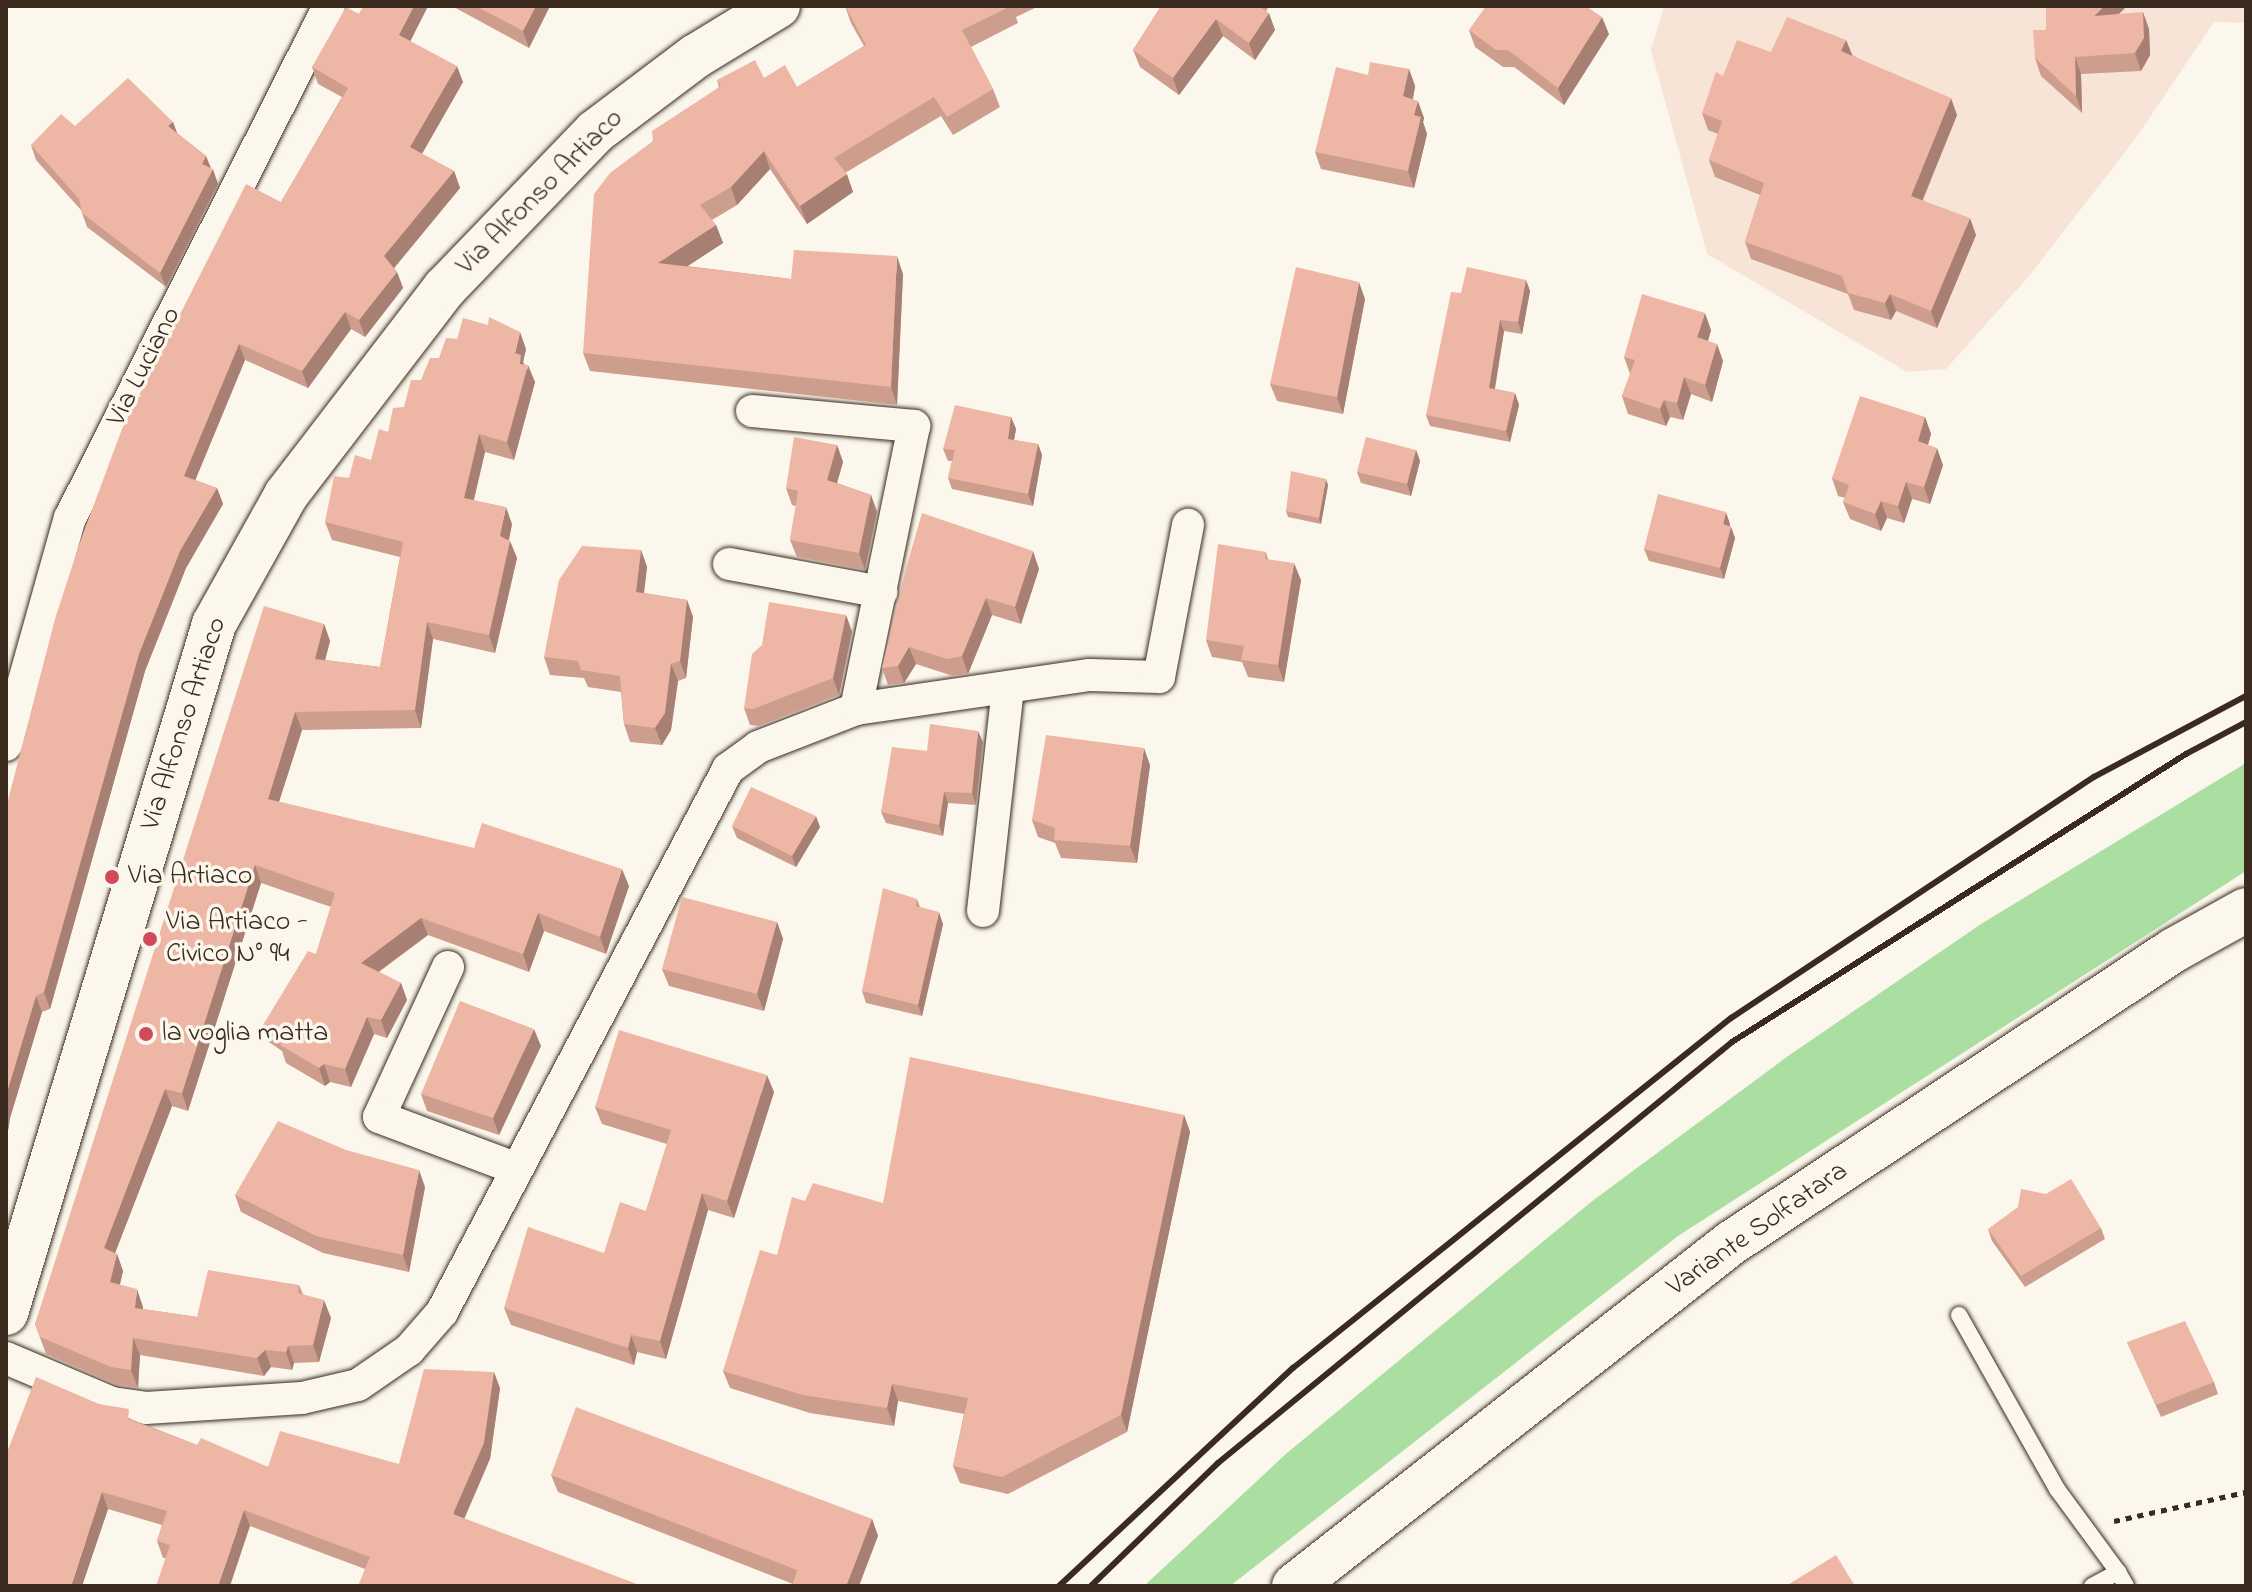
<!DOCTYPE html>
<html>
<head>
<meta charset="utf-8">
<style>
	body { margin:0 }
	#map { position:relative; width:2252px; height:1592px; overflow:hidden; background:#fbf7ec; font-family:"Indie Flower",sans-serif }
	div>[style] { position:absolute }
	.built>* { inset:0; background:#f7e4d6 }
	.green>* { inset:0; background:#abdfa1 }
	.path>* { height:5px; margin-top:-2.5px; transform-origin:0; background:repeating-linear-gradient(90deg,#3b2a1e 0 6px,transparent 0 12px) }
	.roads { filter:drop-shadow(0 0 2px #3b2a1e) drop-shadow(0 0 2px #3b2a1e) }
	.lane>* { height:16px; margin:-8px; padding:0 8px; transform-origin:8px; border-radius:8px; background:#fbf7ec }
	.street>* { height:32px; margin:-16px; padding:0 16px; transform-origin:16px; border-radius:16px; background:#fbf7ec }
	.secondary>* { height:44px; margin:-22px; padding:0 22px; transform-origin:22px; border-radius:22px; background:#fbf7ec }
	.primary>* { height:44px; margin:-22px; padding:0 22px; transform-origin:22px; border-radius:22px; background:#fbf7ec }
	.rail>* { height:6px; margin:-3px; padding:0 3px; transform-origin:3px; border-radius:3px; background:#3b2a1e }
	.wall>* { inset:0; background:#cd9d8d }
	.shaded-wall>* { inset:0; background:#a77f73 }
	.building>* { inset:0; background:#eeb6a4 }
	.dots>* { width:22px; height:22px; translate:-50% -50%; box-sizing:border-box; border:4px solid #fbf7ec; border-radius:50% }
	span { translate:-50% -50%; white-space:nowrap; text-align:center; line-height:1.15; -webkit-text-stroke:7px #fbf7ec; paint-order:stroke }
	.street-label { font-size:28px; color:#3b2a1e }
	.poi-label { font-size:28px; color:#3b2a1e }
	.left { translate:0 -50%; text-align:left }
	.frame { position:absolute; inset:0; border:8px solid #3b2a1e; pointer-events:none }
</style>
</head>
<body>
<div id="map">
	<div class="built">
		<i style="clip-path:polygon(1664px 6px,2246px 6px,2246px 23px,2214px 22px,2136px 138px,2029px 276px,1946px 369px,1907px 372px,1707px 254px,1651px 50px)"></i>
	</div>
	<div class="green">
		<i style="clip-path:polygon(2246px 763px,2246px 871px,1678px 1236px,1230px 1586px,1144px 1586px,1287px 1453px,1591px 1202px,1788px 1056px,1981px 924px)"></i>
	</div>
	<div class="path">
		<i style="left:2114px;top:1521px;width:135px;rotate:-12.4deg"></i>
	</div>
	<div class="roads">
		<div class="lane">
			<i style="left:1959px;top:1315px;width:200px;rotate:60.6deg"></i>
			<i style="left:2057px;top:1489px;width:103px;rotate:53.7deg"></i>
			<i style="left:2092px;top:1586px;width:30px;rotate:-28deg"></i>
			<i style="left:2118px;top:1572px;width:16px;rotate:60deg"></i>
		</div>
		<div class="street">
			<i style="left:752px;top:411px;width:163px;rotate:5.3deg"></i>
			<i style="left:914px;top:426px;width:289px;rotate:101.6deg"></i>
			<i style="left:729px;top:564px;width:155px;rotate:10.4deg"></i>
			<i style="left:6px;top:745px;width:236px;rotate:-74.3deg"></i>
			<i style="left:70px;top:518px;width:574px;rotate:-63.17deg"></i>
			<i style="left:983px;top:911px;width:225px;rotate:-83.6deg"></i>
			<i style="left:448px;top:967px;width:165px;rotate:114.7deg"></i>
			<i style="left:379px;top:1117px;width:147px;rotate:20.6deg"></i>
			<i style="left:6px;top:1358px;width:115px;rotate:23deg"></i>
			<i style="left:112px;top:1403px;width:34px;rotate:8deg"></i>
			<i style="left:146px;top:1408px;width:156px;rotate:-3.7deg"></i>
			<i style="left:302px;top:1398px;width:57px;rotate:-13.1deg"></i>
			<i style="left:358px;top:1385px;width:62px;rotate:-34.5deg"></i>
			<i style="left:409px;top:1350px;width:50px;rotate:-49deg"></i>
			<i style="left:442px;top:1312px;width:614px;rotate:-62.22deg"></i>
			<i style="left:728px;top:769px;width:37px;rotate:-36deg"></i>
			<i style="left:758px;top:747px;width:105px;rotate:-21.2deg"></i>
			<i style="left:856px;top:709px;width:236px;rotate:-8.3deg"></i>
			<i style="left:1090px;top:675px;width:69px;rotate:1.7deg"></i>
			<i style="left:1159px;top:677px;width:155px;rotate:-79.2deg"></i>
		</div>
		<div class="secondary">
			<i style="left:6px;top:1313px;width:720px;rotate:-73.2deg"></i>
			<i style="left:214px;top:624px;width:148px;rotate:-60.8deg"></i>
			<i style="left:286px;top:495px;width:261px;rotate:-52.5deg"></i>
			<i style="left:445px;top:288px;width:216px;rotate:-46.1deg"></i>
			<i style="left:595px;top:132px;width:126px;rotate:-37deg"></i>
			<i style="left:696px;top:56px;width:96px;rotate:-31.4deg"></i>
		</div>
		<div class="primary">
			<i style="left:1294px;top:1586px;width:556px;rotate:-38.13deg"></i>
			<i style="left:1731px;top:1243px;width:531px;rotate:-33.48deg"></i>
			<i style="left:2174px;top:950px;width:82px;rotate:-29.1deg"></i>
		</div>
	</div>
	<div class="rail">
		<i style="left:1059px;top:1586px;width:320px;rotate:-43deg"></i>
		<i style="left:1293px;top:1368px;width:561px;rotate:-38.63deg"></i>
		<i style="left:1731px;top:1018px;width:436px;rotate:-33.6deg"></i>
		<i style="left:2094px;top:777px;width:172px;rotate:-28.1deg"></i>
		<i style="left:1091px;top:1586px;width:177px;rotate:-44.1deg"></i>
		<i style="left:1218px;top:1463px;width:664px;rotate:-39.32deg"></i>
		<i style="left:1732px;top:1042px;width:538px;rotate:-32.39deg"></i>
		<i style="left:2186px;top:754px;width:68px;rotate:-28.1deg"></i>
	</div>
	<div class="wall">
		<i style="clip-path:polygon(364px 6px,428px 6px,410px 41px,463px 82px,422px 154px,454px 171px,460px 188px,394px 268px,397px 272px,403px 288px,365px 337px,351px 329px,308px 388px,245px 360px,195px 480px,217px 488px,223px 504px,186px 568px,145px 671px,50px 1009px,42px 1012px,10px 1118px,6px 1143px,6px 808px,281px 202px,342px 97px,318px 84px,312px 67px,359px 14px)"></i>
		<i style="clip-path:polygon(452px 6px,550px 6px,529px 48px)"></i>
		<i style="clip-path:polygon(845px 6px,1039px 6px,1016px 17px,1018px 23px,971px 47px,993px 89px,1000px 107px,953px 135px,941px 116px,845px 173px,853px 192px,807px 224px,770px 169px,737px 205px,712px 220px,716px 225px,723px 243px,687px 266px,791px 279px,903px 274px,897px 405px,590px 371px,583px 353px,653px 141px,719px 87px,717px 80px,764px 78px,797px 87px,864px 46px,851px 23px)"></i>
		<i style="clip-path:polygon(1161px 6px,1268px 8px,1266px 11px,1275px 30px,1255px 60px,1223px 36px,1179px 95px,1140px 67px,1133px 50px)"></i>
		<i style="clip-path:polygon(2119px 14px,2149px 29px,2150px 55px,2141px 71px,2081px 74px,2082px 113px,2041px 76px,2035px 58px,2046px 30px)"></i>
		<i style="clip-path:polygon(1469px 30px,1609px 34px,1564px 105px,1514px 67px,1503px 67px,1475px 47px)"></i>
		<i style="clip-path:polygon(1846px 40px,1852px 55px,1957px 115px,1923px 200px,1976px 235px,1937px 328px,1896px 311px,1891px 320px,1854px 310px,1848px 294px,1751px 259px,1745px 242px,1760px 195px,1715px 177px,1709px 160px,1718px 134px,1708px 130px,1702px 113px,1771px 52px)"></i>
		<i style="clip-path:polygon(1409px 69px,1415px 86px,1413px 99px,1424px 118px,1423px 122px,1427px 134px,1414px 188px,1321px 169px,1315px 152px,1368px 75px)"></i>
		<i style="clip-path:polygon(173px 122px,177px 133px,206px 156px,218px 184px,166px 287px,87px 227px,81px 210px,36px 160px,31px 145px,75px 126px)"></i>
		<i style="clip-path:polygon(1526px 280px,1530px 291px,1522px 334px,1504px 331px,1495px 389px,1515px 393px,1519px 405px,1510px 442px,1430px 426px,1426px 415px)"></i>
		<i style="clip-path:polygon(1365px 299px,1343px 414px,1277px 401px,1270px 384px)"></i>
		<i style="clip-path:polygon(1711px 330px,1708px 341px,1723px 361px,1712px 402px,1691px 394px,1683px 420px,1670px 417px,1666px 426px,1628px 414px,1622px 396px,1630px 374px,1624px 357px)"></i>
		<i style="clip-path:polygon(526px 349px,523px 362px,535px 382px,514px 460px,485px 452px,474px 500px,512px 524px,509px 540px,517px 558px,495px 653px,433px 639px,421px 728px,302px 730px,279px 802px,629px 886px,606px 954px,544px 931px,529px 972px,428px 935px,379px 972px,401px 983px,407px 1000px,387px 1038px,374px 1034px,351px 1087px,330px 1082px,325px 1086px,286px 1063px,282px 1051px,269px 1042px,263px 1025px,316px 954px,331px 907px,261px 883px,188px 1111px,172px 1106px,115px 1253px,117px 1254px,123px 1271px,120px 1285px,143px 1307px,143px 1309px,197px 1317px,299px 1285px,303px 1294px,331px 1318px,319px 1362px,294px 1363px,292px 1370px,271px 1367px,264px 1376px,140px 1355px,138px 1388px,117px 1385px,46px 1354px,35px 1324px,324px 624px,330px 641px,325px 660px,380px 667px,400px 557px,332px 540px,325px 522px,349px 478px,371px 460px,421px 380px)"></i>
		<i style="clip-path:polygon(1011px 417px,1016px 429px,1014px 440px,1038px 444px,1042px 455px,1033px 506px,952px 489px,948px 478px,952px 461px,948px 461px,943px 449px)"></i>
		<i style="clip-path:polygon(1925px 417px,1931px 434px,1928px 445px,1943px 465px,1930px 504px,1912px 499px,1904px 523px,1887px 518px,1881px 531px,1850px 519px,1843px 502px,1845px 498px,1838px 496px,1832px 478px)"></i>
		<i style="clip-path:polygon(837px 445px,843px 462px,837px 483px,871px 495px,877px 512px,865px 570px,797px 557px,790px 540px,796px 506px,792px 505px,786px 488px)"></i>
		<i style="clip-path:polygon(1416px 450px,1420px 461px,1411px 496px,1361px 483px,1357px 472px)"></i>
		<i style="clip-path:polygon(1328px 485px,1321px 524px,1288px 517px,1286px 511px)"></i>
		<i style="clip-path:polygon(1730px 524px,1730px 526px,1731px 527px,1735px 538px,1724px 579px,1649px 561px,1644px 549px)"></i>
		<i style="clip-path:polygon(641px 550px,647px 567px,644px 593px,687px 600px,693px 617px,686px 678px,678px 681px,671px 730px,662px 745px,630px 742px,624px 724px,621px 692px,588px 687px,584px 678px,550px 675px,544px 657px)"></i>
		<i style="clip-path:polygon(1266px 552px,1268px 559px,1301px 580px,1284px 682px,1248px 677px,1242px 662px,1212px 657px,1206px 640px)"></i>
		<i style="clip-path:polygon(907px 565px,1039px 569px,1021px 624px,992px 615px,968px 674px,953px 676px,916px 664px,904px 683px,888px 685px,882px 668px)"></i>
		<i style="clip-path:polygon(846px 615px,852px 632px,839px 695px,759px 726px,750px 725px,744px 708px)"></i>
		<i style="clip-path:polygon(983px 742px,976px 805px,948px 803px,943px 836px,886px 823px,881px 812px,927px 751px)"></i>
		<i style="clip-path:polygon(1150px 765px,1137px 863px,1061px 858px,1055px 843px,1038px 837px,1032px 820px)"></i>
		<i style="clip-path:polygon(732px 826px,820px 827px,796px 867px,737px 838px)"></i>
		<i style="clip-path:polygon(917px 899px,920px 907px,943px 924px,922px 1016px,866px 1003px,862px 991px)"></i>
		<i style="clip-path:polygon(777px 922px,783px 939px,764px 1011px,669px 986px,662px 969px)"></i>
		<i style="clip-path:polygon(541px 1046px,499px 1135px,427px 1111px,421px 1094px)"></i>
		<i style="clip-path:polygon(774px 1092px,734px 1218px,708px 1210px,666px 1359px,637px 1352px,634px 1365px,511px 1325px,504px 1308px,604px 1253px,646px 1211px,667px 1144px,602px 1124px,595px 1107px)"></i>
		<i style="clip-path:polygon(1184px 1115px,1190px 1132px,1127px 1432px,1008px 1494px,960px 1483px,953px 1466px,964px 1414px,898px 1401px,894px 1426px,810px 1413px,730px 1388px,723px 1371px,777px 1255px,805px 1201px,883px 1203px)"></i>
		<i style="clip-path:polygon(425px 1187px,409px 1272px,323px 1253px,241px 1212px,235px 1195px)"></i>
		<i style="clip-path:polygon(2101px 1228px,2105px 1239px,2025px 1287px,1992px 1241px,1988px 1229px)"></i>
		<i style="clip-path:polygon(2127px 1342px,2214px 1382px,2218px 1394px,2161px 1417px)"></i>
		<i style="clip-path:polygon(500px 1388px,490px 1459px,365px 1569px,250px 1526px,166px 1558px,163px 1558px,157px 1541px,162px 1525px,108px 1509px,82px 1586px,99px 1404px,133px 1420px,197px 1445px,268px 1467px,399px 1464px)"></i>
		<i style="clip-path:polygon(551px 1475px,872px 1519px,878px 1536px,793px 1584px,558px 1492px)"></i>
	</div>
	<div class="shaded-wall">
		<i style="clip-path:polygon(414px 6px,428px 6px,405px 52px,399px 35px)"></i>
		<i style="clip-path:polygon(536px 6px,550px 6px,529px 48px,523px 31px)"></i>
		<i style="clip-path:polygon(2104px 6px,2127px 6px,2100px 33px,2094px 16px)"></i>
		<i style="clip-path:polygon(2143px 12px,2149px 29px,2150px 55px,2141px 71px,2135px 53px)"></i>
		<i style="clip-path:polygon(1269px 13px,1275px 30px,1255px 60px,1249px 43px)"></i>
		<i style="clip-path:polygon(1602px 17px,1609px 34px,1564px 105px,1558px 88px)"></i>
		<i style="clip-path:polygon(1216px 19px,1223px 36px,1179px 95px,1173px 78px)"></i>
		<i style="clip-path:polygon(1846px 40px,1853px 57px,1841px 51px)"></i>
		<i style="clip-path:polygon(2075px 57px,2081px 74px,2082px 113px,2076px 96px)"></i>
		<i style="clip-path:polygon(457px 66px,463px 82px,416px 164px,410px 147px)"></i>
		<i style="clip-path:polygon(1409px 69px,1415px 86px,1410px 114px,1403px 96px)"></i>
		<i style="clip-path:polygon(1951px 98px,1957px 115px,1917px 213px,1911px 196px)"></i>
		<i style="clip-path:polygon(1418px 101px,1424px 118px,1423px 122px,1427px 134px,1414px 188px,1408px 171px,1414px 115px)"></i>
		<i style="clip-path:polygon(173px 122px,178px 136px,168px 126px)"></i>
		<i style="clip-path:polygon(764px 151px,770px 169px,737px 205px,731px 187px)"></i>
		<i style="clip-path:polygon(206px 156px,211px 170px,202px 164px)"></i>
		<i style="clip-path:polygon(213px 169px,218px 184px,166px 287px,160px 273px)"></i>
		<i style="clip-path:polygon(454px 171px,460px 188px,390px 273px,384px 256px)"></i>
		<i style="clip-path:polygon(847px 174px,853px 192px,807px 224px,800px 206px)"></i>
		<i style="clip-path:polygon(1970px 218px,1976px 235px,1937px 328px,1931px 311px)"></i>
		<i style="clip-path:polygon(716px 225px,723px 243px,665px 281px,658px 263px)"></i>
		<i style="clip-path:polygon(897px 256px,903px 274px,897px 405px,891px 387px)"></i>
		<i style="clip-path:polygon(397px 272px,403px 288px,365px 337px,359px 320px)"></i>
		<i style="clip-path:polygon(1526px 280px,1530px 291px,1522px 334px,1518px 322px)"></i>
		<i style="clip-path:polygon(1359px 282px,1365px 299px,1343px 414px,1337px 397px)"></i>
		<i style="clip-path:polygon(1890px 294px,1896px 311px,1891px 320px,1885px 303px)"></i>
		<i style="clip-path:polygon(345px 312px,351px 329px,308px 388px,302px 371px)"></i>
		<i style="clip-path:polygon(1705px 313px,1711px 330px,1704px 354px,1697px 337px)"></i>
		<i style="clip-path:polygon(1500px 320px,1504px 331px,1493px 399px,1489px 388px)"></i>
		<i style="clip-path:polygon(520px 332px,526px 349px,523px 362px,527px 371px,528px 365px,535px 382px,514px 460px,507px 442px,515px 353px)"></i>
		<i style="clip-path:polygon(239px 344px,245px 360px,190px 493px,184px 476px)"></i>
		<i style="clip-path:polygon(1717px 344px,1723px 361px,1712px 402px,1705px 385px)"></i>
		<i style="clip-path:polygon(1684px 377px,1691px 394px,1683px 420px,1677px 403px)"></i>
		<i style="clip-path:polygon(1515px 393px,1519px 405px,1510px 442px,1506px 431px)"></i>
		<i style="clip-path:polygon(1664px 400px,1670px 417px,1666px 426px,1660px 409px)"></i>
		<i style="clip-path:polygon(1011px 417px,1016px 429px,1012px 450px,1008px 439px)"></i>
		<i style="clip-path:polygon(1925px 417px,1931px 434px,1924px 458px,1918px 441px)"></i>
		<i style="clip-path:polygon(479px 434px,485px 452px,470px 515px,464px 498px)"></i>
		<i style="clip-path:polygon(1038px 444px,1042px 455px,1033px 506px,1028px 494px)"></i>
		<i style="clip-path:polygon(837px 445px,843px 462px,833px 497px,827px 480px)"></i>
		<i style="clip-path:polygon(1937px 448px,1943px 465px,1930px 504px,1924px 487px)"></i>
		<i style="clip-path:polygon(1416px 450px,1420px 461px,1411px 496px,1407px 484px)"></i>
		<i style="clip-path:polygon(1326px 479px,1328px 485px,1321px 524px,1319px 518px)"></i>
		<i style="clip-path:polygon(1906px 482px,1912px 499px,1904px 523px,1898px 506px)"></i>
		<i style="clip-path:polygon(217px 488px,223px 504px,186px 568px,145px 671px,50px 1009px,44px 992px,139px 654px,180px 551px)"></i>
		<i style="clip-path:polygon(871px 495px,877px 512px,865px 570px,859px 553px)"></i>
		<i style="clip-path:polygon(1881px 501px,1887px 518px,1881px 531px,1875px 514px)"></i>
		<i style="clip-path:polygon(506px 507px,512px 524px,506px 553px,500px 536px)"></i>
		<i style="clip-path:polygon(1726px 512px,1730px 524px,1727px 536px,1723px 524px)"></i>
		<i style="clip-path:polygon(1731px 527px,1735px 538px,1724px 579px,1720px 568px)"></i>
		<i style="clip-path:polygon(510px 541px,517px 558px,495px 653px,489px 635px)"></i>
		<i style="clip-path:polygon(641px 550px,647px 567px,642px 609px,636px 592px)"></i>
		<i style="clip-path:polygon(1033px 551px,1039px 569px,1021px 624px,1015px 607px)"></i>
		<i style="clip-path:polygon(1294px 563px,1301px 580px,1284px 682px,1278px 665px)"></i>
		<i style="clip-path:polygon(986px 598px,992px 615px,968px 674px,962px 656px)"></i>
		<i style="clip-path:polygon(687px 600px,693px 617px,686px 678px,680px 661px)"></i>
		<i style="clip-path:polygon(846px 615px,852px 632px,839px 695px,833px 678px)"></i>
		<i style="clip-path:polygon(427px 622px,433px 639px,421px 728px,415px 710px)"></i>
		<i style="clip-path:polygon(324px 624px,330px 641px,321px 676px,315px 659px)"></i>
		<i style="clip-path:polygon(909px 647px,916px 664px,904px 683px,898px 666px)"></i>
		<i style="clip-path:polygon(671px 664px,678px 681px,671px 730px,662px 745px,655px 728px)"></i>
		<i style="clip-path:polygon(295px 712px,302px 730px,274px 817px,268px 799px)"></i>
		<i style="clip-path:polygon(978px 731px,983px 742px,976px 805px,972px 793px)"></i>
		<i style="clip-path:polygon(1144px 748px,1150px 765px,1137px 863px,1130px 846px)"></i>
		<i style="clip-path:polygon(944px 792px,948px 803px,943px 836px,939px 825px)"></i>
		<i style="clip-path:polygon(816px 816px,820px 827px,796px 867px,792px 856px)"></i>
		<i style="clip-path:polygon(255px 865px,261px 883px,188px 1111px,182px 1093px)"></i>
		<i style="clip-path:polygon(622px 869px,629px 886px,606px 954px,600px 937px)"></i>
		<i style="clip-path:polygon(939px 912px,943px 924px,922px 1016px,918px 1005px)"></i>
		<i style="clip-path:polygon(538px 913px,544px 931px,529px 972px,523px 954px)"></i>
		<i style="clip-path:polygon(421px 918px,428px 935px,367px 980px,361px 963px)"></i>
		<i style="clip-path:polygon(777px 922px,783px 939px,764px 1011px,757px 994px)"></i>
		<i style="clip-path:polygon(401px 983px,407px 1000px,387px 1038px,381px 1020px)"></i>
		<i style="clip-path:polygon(36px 996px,42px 1012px,10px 1118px,6px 1143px,6px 1096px)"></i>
		<i style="clip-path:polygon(367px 1017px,374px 1034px,351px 1087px,345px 1069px)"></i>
		<i style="clip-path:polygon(534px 1029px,541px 1046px,499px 1135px,493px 1118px)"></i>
		<i style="clip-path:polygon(324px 1064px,330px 1082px,325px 1086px,319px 1068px)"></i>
		<i style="clip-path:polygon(767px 1075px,774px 1092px,734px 1218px,727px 1201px)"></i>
		<i style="clip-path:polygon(165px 1089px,172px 1106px,110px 1266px,104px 1248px)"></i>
		<i style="clip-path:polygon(1184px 1115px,1190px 1132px,1127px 1432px,1121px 1415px)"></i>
		<i style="clip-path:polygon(419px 1170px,425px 1187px,409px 1272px,403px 1255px)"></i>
		<i style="clip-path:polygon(702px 1193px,708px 1210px,666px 1359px,660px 1341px)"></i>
		<i style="clip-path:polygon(117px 1254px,123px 1271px,116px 1299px,110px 1282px)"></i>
		<i style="clip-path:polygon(137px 1289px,143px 1307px,142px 1325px,135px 1308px)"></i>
		<i style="clip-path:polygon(324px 1300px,331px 1318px,319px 1362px,313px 1345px)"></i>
		<i style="clip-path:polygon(631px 1335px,637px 1352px,634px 1365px,628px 1348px)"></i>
		<i style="clip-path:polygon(133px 1338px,140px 1355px,138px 1388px,131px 1370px)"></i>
		<i style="clip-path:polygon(288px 1346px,294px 1363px,292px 1370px,286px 1352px)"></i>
		<i style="clip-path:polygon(265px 1350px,271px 1367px,264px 1376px,257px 1358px)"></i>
		<i style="clip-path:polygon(494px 1372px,500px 1388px,490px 1459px,459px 1531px,453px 1514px)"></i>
		<i style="clip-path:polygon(892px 1384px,898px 1401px,894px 1426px,887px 1408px)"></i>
		<i style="clip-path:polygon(102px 1492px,108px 1509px,82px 1586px,71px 1586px)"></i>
		<i style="clip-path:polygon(244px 1510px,250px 1526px,230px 1586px,218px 1586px)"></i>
		<i style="clip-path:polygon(872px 1519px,878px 1536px,859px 1586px,846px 1586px)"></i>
	</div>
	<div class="building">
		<i style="clip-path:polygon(364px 6px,414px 6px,399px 35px,457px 66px,410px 147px,454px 171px,384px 256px,397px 272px,359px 320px,345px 312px,302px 371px,239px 344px,184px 476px,217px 488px,180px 551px,139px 654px,44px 992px,36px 996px,6px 1096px,6px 808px,55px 619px,80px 542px,122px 429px,246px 184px,281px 202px,348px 88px,312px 67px,346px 7px,359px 14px)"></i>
		<i style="clip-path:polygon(476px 6px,536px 6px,523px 31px)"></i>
		<i style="clip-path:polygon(845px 6px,1011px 6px,962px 30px,993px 89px,947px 117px,934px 97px,834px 158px,847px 174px,800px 206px,764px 151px,731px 187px,700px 205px,716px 225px,658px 263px,791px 279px,794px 250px,897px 256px,891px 387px,583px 353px,594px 194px,610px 173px,653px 141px,652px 131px,721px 86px,717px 80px,755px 60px,764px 78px,785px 65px,797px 87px,866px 45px)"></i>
		<i style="clip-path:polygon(1161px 6px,1258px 6px,1269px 13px,1249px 43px,1216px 19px,1173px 78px,1133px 50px)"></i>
		<i style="clip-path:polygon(1486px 6px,1586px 6px,1602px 17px,1558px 88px,1508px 50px,1496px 50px,1469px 30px)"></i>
		<i style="clip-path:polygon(2046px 6px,2104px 6px,2094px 16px,2143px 12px,2144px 38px,2135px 53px,2075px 57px,2076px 96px,2035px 58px,2033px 30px,2046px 30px)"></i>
		<i style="clip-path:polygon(1787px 17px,1846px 40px,1841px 51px,1951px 98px,1911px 196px,1970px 218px,1931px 311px,1890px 294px,1885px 303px,1848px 293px,1842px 276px,1745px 242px,1764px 183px,1709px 160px,1722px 121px,1702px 113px,1716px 72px,1723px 76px,1737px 40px,1771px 52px)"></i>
		<i style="clip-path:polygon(1370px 62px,1409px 69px,1403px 96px,1418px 101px,1414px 115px,1421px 117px,1408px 171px,1315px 152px,1336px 67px,1368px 75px)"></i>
		<i style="clip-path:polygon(128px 78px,173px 122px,168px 126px,206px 156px,202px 164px,213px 169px,160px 273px,82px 213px,79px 199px,31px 145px,61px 114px,75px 126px)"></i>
		<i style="clip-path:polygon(1296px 267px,1359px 282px,1337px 397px,1270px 384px)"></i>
		<i style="clip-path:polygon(1467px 267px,1526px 280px,1518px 322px,1500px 320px,1489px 388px,1515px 393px,1506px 431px,1426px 415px,1451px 292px,1461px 293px)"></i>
		<i style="clip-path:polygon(1642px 294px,1705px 313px,1697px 337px,1717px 344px,1705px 385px,1684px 377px,1677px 403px,1664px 400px,1660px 409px,1622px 396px,1635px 360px,1624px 357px)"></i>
		<i style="clip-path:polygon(489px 317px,520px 332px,515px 353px,521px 355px,520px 364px,528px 365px,507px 442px,479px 434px,464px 498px,506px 507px,500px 536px,510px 541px,489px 635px,427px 622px,415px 710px,295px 712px,268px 799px,474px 848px,482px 823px,622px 869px,600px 937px,538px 913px,523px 954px,421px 918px,361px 963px,401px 983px,381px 1020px,367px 1017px,345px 1069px,324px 1064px,319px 1068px,280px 1045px,282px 1039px,263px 1025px,308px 951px,316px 954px,335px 893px,255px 865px,182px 1093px,165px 1089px,104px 1248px,117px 1254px,110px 1282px,137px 1289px,135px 1308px,197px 1317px,208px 1270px,299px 1285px,298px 1293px,324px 1300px,313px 1345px,288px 1346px,286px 1352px,265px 1350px,257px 1358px,133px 1338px,131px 1370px,111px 1367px,40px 1337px,35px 1324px,264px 606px,324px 624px,315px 659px,380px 667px,403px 542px,325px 522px,334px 476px,349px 478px,355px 455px,371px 460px,379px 429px,388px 432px,393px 408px,404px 407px,411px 380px,421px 380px,430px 358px,439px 358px,446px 338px,457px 339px,463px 318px,488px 325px)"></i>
		<i style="clip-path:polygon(1860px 396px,1925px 417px,1918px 441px,1937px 448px,1924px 487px,1906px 482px,1898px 506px,1881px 501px,1875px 514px,1843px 502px,1849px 485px,1832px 478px)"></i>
		<i style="clip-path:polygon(955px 405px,1011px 417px,1008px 439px,1038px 444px,1028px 494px,948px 478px,955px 450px,943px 449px)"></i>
		<i style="clip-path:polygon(794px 437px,837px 445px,827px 480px,871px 495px,859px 553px,790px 540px,798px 491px,786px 488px)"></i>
		<i style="clip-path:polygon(1366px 437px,1416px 450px,1407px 484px,1357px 472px)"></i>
		<i style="clip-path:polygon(1291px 471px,1326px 479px,1319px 518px,1286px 511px)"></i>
		<i style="clip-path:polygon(1658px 494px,1726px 512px,1723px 524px,1731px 527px,1720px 568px,1644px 549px)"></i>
		<i style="clip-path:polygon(922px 513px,1033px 551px,1015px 607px,986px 598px,962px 656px,947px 659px,909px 647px,898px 666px,882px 668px,907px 565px)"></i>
		<i style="clip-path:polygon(1218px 544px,1266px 552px,1265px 559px,1294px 563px,1278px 665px,1241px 660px,1244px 646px,1206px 640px)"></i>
		<i style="clip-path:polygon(582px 546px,641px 550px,636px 592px,687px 600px,680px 661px,671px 664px,665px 713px,655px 728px,624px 724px,620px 676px,581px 670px,578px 661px,544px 657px,559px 580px)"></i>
		<i style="clip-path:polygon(769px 602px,846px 615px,833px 678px,753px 709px,744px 708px,752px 654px,762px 645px)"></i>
		<i style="clip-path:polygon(930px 724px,978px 731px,972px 793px,944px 792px,939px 825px,881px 812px,892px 747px,927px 751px)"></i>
		<i style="clip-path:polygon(1046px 735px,1144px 748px,1130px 846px,1054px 840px,1055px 828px,1032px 820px)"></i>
		<i style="clip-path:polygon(751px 787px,816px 816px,792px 856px,732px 826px)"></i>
		<i style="clip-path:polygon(883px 888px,917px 899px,916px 906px,939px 912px,918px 1005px,862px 991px)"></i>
		<i style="clip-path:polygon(682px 897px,777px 922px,757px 994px,662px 969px)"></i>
		<i style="clip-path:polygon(460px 1001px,534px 1029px,493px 1118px,421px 1094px)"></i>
		<i style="clip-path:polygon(619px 1030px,767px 1075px,727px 1201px,702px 1193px,660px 1341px,631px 1335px,628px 1348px,504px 1308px,528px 1227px,604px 1253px,620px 1202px,646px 1211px,671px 1130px,595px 1107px)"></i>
		<i style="clip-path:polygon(910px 1057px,1184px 1115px,1121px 1415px,1002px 1477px,953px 1466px,968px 1398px,892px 1384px,887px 1408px,803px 1395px,723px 1371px,760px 1250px,777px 1255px,792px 1197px,805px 1201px,813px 1183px,883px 1203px)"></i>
		<i style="clip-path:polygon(278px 1121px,346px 1150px,419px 1170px,403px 1255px,316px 1236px,235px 1195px)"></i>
		<i style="clip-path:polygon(2071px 1179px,2101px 1228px,2021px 1276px,1988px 1229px,2018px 1207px,2021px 1189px,2046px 1194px)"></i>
		<i style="clip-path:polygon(2185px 1321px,2214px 1382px,2156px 1405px,2127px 1342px)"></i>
		<i style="clip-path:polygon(424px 1369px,494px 1372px,484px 1443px,453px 1514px,642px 1586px,358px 1586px,370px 1557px,244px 1510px,218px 1586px,156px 1586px,170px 1545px,157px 1541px,167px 1511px,102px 1492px,71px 1586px,6px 1586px,6px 1455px,36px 1377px,99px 1404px,129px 1409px,128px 1419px,197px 1445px,201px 1438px,268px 1467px,280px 1431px,399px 1464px)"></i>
		<i style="clip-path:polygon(576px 1407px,872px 1519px,846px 1586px,792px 1586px,797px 1570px,551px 1475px)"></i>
		<i style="clip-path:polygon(1836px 1555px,1855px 1586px,1786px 1586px)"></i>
	</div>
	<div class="dots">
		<i style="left:112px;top:877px;background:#d1495b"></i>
		<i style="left:150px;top:939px;background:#d1495b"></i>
		<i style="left:146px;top:1034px;background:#d1495b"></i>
	</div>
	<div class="street-label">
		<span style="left:541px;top:193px;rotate:-45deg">Via Alfonso Artiaco</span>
		<span style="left:145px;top:367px;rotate:-63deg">Via Luciano</span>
		<span style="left:185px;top:724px;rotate:-72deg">Via Alfonso Artiaco</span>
		<span style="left:1758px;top:1230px;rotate:-35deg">Variante Solfatara</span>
	</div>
	<div class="poi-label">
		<span class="left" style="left:128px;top:877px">Via Artiaco</span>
		<span class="left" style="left:166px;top:939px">Via Artiaco -<br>Civico N° 94</span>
		<span class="left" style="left:162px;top:1034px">la voglia matta</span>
	</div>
	<div class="frame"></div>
</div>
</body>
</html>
